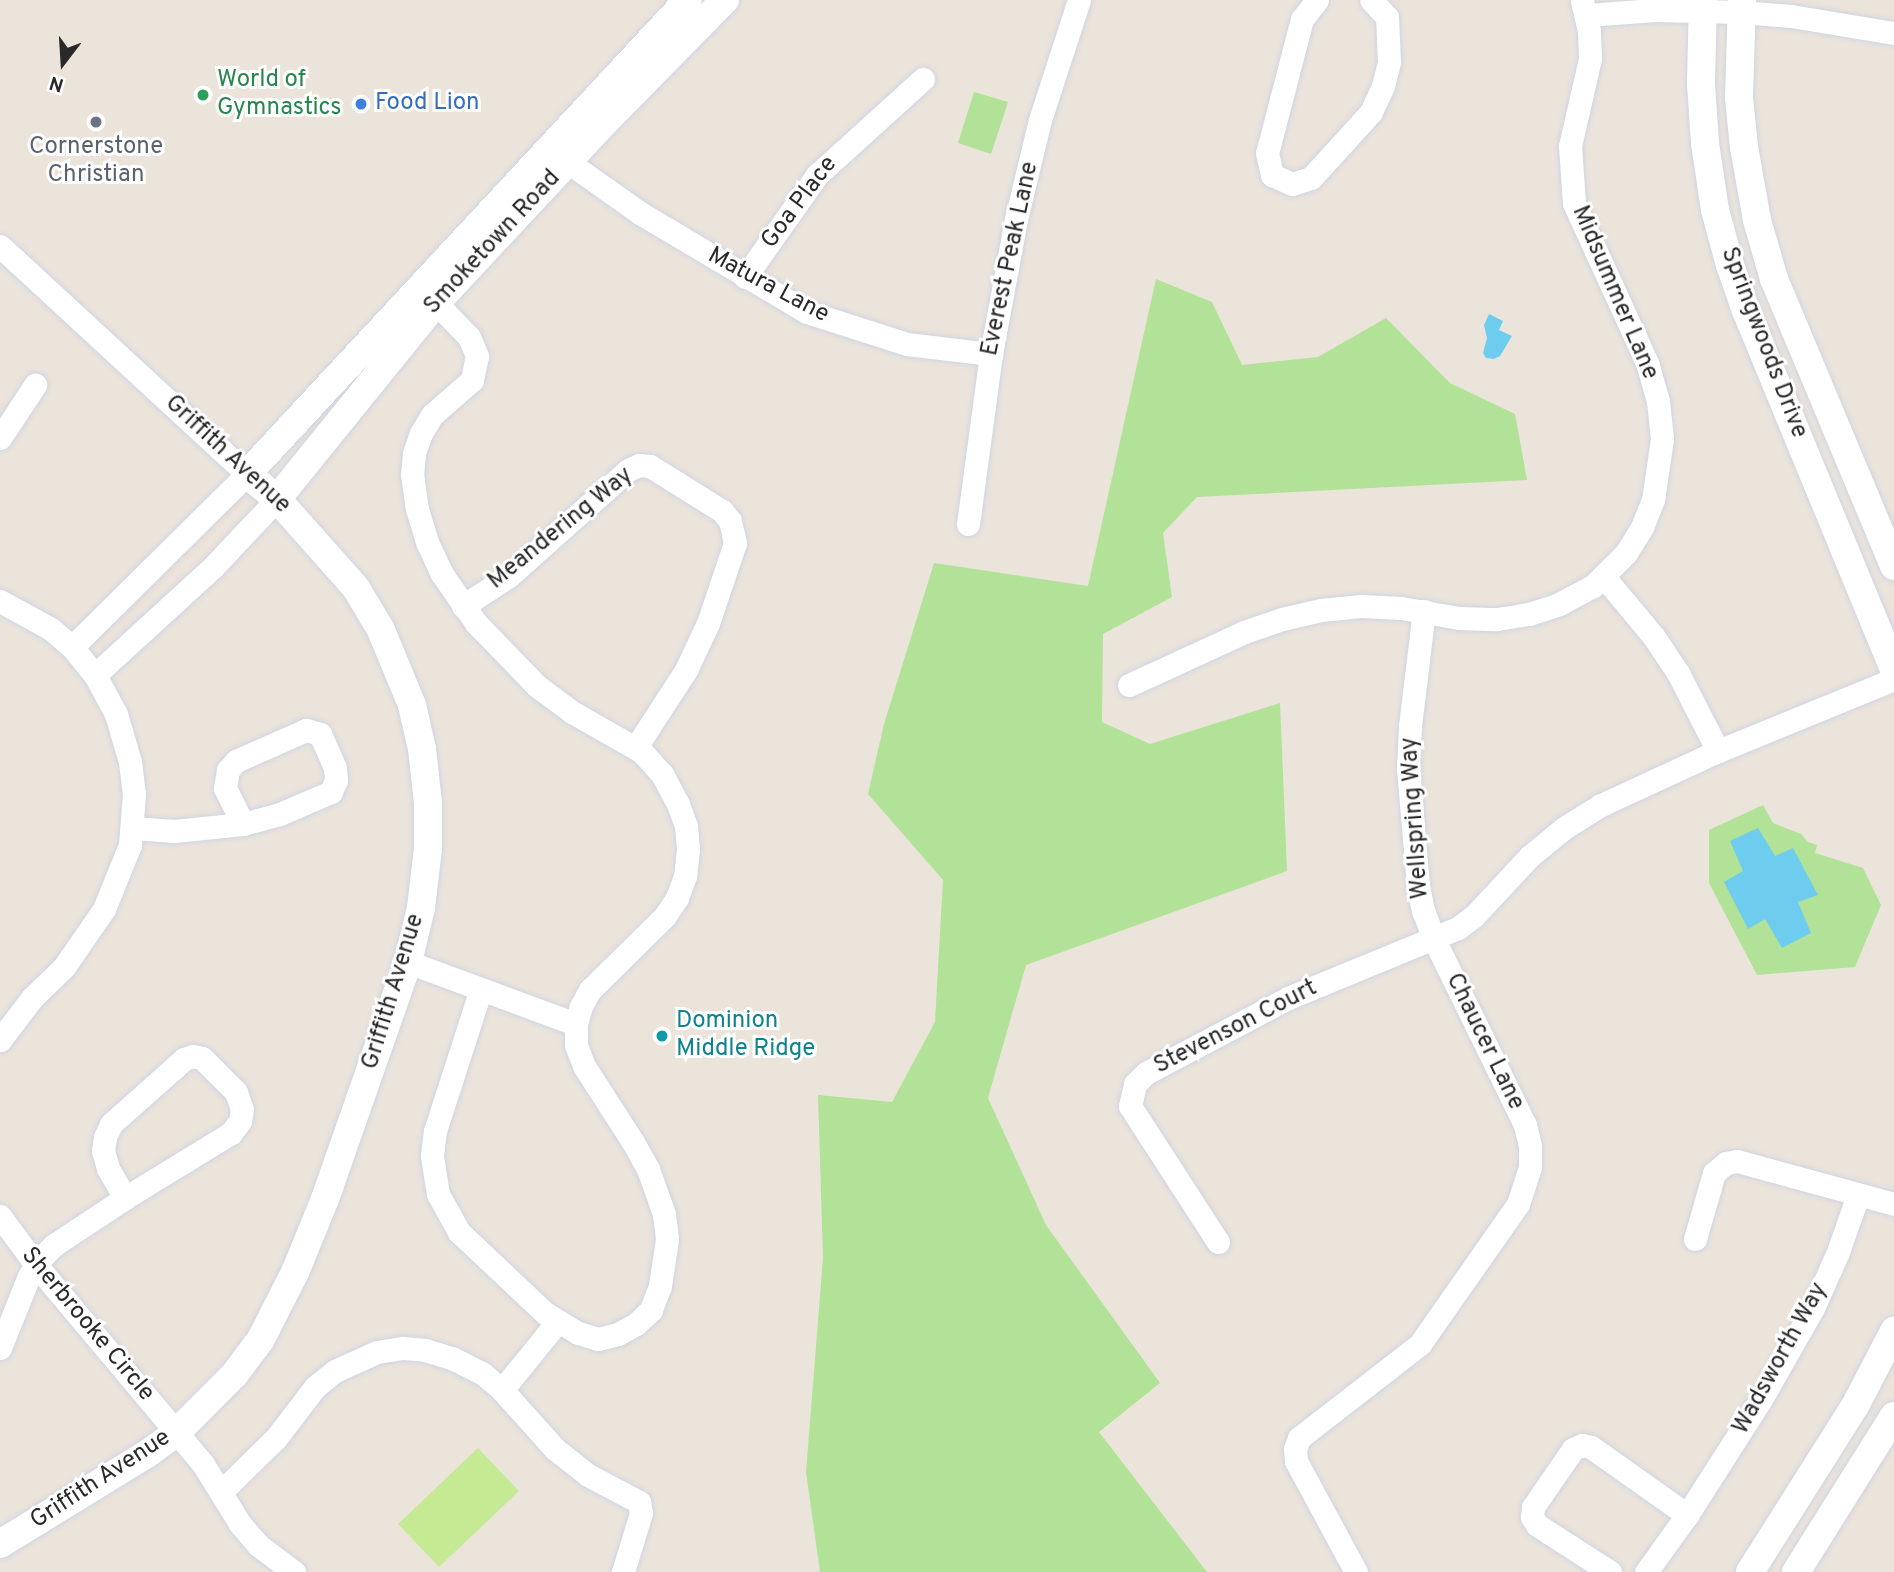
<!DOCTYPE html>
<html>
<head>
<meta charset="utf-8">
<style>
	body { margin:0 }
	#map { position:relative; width:1894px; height:1572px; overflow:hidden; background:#ebe4db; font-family:Overpass,sans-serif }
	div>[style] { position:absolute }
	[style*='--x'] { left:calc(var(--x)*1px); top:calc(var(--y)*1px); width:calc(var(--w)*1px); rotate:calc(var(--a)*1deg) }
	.green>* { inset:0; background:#b1e297 }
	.pitch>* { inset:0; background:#c5ea93 }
	.water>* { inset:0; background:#6eccee }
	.roads { filter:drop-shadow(0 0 2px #d0d4e2) drop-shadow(0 0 2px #d0d4e2) }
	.minor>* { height:23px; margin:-11.5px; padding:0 11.5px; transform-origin:11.5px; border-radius:11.5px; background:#fff }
	.tertiary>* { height:28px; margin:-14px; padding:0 14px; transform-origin:14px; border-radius:14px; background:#fff }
	.dots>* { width:19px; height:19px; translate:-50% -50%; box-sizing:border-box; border:4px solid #fff; border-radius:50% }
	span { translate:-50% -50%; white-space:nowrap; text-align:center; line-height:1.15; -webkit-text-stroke:6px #fff; paint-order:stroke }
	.leisure-label { font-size:24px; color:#27864d }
	.left { translate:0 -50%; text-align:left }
	.shop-label { font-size:24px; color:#366cbe }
	.worship-label { font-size:24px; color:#5b616d }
	.street-label { font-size:24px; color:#292929 }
	.culture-label { font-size:24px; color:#0d838f }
	.north { position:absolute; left:28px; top:28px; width:70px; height:70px; -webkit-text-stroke:5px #fff; paint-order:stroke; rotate:197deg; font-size:19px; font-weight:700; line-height:28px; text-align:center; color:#292929 }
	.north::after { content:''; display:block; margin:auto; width:24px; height:32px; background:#292929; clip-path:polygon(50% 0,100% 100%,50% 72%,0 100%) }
</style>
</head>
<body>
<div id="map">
	<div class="green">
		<i style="clip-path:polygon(974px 92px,1008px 102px,991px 154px,958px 143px)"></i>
		<i style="clip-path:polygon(1156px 279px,1212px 302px,1242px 365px,1318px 357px,1386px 318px,1450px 383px,1515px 414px,1527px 480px,1197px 497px,1163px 533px,1172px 597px,1103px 634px,1102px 722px,1150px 744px,1280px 703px,1287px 871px,1026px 965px,988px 1098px,1046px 1225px,1160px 1383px,1099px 1432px,1207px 1572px,820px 1572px,806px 1472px,823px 1258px,818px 1095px,892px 1102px,935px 1022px,943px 880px,868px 794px,884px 724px,934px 563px,1088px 586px)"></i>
		<i style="clip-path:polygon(1763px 805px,1773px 823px,1801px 834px,1808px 842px,1817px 845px,1815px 853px,1863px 868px,1881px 905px,1855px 967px,1757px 975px,1709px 883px,1709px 830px)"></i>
	</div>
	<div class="pitch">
		<i style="clip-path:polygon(478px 1448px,519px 1491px,439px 1567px,398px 1524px)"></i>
	</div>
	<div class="water">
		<i style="clip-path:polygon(1489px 314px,1503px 321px,1499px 330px,1512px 336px,1500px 356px,1494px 359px,1486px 358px,1483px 353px,1487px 338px,1484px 325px)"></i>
		<i style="clip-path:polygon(1758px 828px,1775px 856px,1793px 848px,1818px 895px,1798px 902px,1811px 933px,1782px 948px,1765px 919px,1748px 929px,1724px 882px,1743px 871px,1730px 841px)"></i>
	</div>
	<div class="roads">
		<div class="minor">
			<i style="--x:1317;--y:0;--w:24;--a:128"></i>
			<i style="--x:1302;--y:19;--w:138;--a:104.6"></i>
			<i style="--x:1267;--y:153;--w:23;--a:77"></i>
			<i style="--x:1272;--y:175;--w:22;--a:24"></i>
			<i style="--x:1292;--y:184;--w:20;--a:-18"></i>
			<i style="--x:1311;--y:178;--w:89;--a:-47.7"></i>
			<i style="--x:1371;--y:112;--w:29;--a:-65"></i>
			<i style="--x:1383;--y:86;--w:25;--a:-76"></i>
			<i style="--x:1389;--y:62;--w:45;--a:-92.5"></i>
			<i style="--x:1387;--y:17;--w:23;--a:-133"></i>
			<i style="--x:1587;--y:15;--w:68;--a:-4.2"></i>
			<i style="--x:1655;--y:10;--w:86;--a:1.3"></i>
			<i style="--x:1741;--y:12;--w:50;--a:4.6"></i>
			<i style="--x:1791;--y:16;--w:104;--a:9.4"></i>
			<i style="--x:568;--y:162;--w:88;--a:35.3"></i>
			<i style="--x:640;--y:213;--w:194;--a:30.7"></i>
			<i style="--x:807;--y:312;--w:105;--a:17.7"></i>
			<i style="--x:907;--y:344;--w:85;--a:6.8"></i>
			<i style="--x:0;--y:246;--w:336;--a:42.7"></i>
			<i style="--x:247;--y:474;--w:246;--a:135.3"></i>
			<i style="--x:745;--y:277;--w:125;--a:-54.8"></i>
			<i style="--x:817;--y:175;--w:143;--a:-42.2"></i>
			<i style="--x:436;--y:303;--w:47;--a:45.9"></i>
			<i style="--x:469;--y:337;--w:21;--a:67"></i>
			<i style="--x:477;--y:356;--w:25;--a:102"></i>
			<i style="--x:472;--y:380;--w:53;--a:138.8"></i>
			<i style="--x:432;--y:415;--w:21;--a:121"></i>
			<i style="--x:421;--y:433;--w:21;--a:109"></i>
			<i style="--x:414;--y:453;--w:21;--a:95"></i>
			<i style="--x:412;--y:474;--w:35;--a:82"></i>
			<i style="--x:417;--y:509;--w:34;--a:73"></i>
			<i style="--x:427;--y:542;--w:35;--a:65"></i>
			<i style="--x:442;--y:574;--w:60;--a:55.2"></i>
			<i style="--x:476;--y:623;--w:88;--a:45.9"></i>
			<i style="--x:537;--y:686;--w:44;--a:36.6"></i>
			<i style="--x:572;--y:712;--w:81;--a:29.7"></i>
			<i style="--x:642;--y:752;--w:30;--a:48"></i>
			<i style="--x:662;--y:774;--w:34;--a:62"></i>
			<i style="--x:678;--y:804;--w:23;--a:70"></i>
			<i style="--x:686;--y:826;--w:23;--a:85"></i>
			<i style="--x:688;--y:849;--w:27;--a:96"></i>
			<i style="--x:685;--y:876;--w:23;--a:110"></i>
			<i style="--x:677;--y:898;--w:23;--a:124"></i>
			<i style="--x:664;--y:917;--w:104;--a:135.4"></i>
			<i style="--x:590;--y:990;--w:18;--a:119"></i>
			<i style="--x:581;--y:1006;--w:19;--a:106"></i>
			<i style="--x:576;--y:1024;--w:21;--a:90"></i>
			<i style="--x:576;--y:1045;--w:22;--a:69"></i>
			<i style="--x:584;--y:1066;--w:90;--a:57.2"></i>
			<i style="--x:633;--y:1142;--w:31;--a:61"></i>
			<i style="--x:648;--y:1169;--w:48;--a:70.4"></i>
			<i style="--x:664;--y:1214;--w:25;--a:83"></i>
			<i style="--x:667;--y:1239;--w:48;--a:98.5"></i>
			<i style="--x:660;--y:1286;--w:26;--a:111"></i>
			<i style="--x:651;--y:1310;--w:21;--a:137"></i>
			<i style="--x:636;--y:1324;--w:21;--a:151"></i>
			<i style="--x:618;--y:1334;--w:21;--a:166"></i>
			<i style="--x:598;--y:1339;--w:21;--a:-163"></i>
			<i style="--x:578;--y:1333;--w:37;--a:-149"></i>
			<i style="--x:546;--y:1314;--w:120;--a:-136.7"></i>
			<i style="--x:459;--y:1232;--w:43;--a:-118.9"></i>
			<i style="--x:438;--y:1194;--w:39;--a:-99"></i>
			<i style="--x:432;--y:1155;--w:24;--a:-83"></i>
			<i style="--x:435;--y:1131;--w:149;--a:-72.1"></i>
			<i style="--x:0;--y:438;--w:64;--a:-56.6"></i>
			<i style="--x:968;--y:524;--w:172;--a:-82.3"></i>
			<i style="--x:991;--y:354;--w:137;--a:-79.5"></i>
			<i style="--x:1016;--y:219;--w:102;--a:-76.4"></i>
			<i style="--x:1040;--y:120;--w:126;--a:-72"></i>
			<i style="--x:1604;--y:577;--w:78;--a:50.2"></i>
			<i style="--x:1654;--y:637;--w:43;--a:56.3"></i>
			<i style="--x:1678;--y:673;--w:88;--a:62.9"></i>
			<i style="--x:0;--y:601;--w:58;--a:28.8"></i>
			<i style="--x:51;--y:629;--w:28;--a:41"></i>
			<i style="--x:72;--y:647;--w:36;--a:51"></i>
			<i style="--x:95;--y:675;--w:44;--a:61.7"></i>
			<i style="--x:116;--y:714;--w:50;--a:73.7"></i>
			<i style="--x:130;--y:762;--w:32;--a:83"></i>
			<i style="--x:134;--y:794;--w:51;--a:94.5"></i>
			<i style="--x:130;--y:845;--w:69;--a:112.1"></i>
			<i style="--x:104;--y:909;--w:70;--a:124.6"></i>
			<i style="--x:64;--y:967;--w:45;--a:135.9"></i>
			<i style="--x:32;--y:998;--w:53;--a:127.3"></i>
			<i style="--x:463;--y:606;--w:55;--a:-33.1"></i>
			<i style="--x:509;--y:576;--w:159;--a:-41.7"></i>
			<i style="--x:628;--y:470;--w:12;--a:-24"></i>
			<i style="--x:639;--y:465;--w:11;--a:5"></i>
			<i style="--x:650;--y:466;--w:85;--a:32"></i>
			<i style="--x:722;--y:511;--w:13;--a:51"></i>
			<i style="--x:730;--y:521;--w:23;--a:77"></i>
			<i style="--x:735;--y:543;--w:84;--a:108.6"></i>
			<i style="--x:708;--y:623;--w:52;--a:115.1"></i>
			<i style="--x:686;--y:670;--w:92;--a:123"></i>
			<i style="--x:95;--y:675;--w:160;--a:-42.5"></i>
			<i style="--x:213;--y:567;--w:93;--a:-46.7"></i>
			<i style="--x:1129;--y:685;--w:127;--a:-24.7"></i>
			<i style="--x:1244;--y:632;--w:40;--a:-18.9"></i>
			<i style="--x:1282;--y:619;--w:40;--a:-13"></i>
			<i style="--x:1321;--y:610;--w:40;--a:-5.7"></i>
			<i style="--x:1361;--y:606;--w:40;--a:2.9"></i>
			<i style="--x:1401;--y:608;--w:59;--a:9.8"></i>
			<i style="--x:1459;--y:618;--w:38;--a:2"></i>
			<i style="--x:1497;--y:619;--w:32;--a:-9"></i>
			<i style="--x:1529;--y:614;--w:32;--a:-18"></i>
			<i style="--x:1559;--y:604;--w:38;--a:-28"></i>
			<i style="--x:1593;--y:586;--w:47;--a:-45"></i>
			<i style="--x:1626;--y:553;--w:31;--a:-58"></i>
			<i style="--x:1642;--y:527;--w:29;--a:-68"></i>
			<i style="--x:1653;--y:500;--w:62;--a:-81.6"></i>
			<i style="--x:1662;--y:439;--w:38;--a:-96"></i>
			<i style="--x:1658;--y:401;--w:37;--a:-106"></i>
			<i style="--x:1648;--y:365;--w:178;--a:-114.6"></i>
			<i style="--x:1574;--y:203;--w:57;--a:-94"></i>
			<i style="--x:1570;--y:146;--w:89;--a:-77.1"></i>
			<i style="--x:1590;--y:59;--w:28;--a:-92"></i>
			<i style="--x:1589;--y:31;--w:32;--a:-103"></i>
			<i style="--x:306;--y:730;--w:15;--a:16"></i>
			<i style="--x:320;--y:734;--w:37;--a:66"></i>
			<i style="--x:335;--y:768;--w:12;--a:85"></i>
			<i style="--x:336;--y:780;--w:13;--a:113"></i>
			<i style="--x:331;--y:792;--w:56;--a:156.7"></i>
			<i style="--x:280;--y:814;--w:38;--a:165"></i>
			<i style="--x:243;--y:824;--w:40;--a:-116.6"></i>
			<i style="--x:225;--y:788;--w:18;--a:-81"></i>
			<i style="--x:228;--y:770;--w:12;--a:-48"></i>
			<i style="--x:236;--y:761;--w:77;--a:-23.9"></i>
			<i style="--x:133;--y:828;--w:41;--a:4.2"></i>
			<i style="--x:174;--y:831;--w:69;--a:-5.8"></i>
			<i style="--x:408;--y:962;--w:179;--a:20.3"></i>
			<i style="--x:193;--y:1056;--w:9;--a:13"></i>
			<i style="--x:202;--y:1058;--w:48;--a:45"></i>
			<i style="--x:236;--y:1092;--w:18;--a:71"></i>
			<i style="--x:242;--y:1109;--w:12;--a:99"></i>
			<i style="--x:240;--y:1121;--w:15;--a:127"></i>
			<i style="--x:231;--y:1133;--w:124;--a:148.5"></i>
			<i style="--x:125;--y:1198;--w:34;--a:-120"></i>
			<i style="--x:108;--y:1168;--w:18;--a:-106"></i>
			<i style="--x:103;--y:1151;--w:14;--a:-82"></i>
			<i style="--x:105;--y:1137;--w:14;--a:-65"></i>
			<i style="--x:111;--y:1124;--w:98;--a:-41.7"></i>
			<i style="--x:184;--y:1059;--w:9;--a:-18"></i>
			<i style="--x:0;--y:1216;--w:61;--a:53.7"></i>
			<i style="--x:36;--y:1265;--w:260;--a:50"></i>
			<i style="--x:203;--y:1464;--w:70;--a:58.3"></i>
			<i style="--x:240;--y:1524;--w:28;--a:49"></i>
			<i style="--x:258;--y:1545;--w:45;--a:36.9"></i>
			<i style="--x:1695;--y:1239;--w:69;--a:-73.9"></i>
			<i style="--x:1714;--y:1173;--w:16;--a:-40"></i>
			<i style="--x:1726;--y:1163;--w:11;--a:-10"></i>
			<i style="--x:1737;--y:1161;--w:163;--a:15.3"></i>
			<i style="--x:1218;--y:1242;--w:162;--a:-122.9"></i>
			<i style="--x:1130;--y:1106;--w:23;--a:-77"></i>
			<i style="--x:1135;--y:1084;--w:16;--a:-45"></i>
			<i style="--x:1146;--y:1073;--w:161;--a:-27.8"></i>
			<i style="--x:1288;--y:998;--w:184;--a:-22.4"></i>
			<i style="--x:1458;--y:928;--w:20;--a:-37"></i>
			<i style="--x:1474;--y:916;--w:82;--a:-47"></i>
			<i style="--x:1530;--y:856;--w:44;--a:-39.5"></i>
			<i style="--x:1564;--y:828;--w:44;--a:-31.9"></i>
			<i style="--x:1601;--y:805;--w:129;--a:-24.8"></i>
			<i style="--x:1718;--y:751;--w:190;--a:-22.2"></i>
			<i style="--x:0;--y:1348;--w:78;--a:-68.1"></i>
			<i style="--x:29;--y:1276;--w:23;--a:-56"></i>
			<i style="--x:42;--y:1257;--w:17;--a:-45"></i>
			<i style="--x:54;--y:1245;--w:85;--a:-33.5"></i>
			<i style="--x:502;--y:1390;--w:87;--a:-51"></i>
			<i style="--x:221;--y:1492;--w:77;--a:-44.5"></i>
			<i style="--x:276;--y:1438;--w:64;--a:-52.6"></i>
			<i style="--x:315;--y:1387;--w:26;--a:-39"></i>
			<i style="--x:335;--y:1371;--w:46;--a:-24.3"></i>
			<i style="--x:377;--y:1352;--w:26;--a:-9"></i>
			<i style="--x:403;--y:1348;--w:22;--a:5"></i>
			<i style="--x:425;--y:1350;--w:28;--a:17"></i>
			<i style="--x:452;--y:1358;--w:34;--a:27"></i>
			<i style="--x:482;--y:1373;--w:26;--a:40"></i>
			<i style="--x:502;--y:1390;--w:79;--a:48.1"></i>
			<i style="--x:555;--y:1449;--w:42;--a:38.2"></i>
			<i style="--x:588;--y:1475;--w:58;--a:27.9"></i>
			<i style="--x:639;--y:1502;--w:11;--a:80"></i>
			<i style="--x:641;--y:1513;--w:62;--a:107"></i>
			<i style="--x:1687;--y:1515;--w:135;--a:-57.4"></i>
			<i style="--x:1760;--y:1401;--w:107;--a:-60.3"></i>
			<i style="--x:1813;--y:1308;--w:61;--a:-65.9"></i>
			<i style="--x:1838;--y:1252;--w:60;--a:-70.7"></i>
			<i style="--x:1356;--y:1572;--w:126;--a:-118.4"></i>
			<i style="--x:1296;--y:1461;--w:12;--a:-95"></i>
			<i style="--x:1295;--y:1449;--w:12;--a:-70"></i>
			<i style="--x:1299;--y:1438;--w:153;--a:-37.8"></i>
			<i style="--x:1420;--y:1344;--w:171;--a:-55"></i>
			<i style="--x:1518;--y:1204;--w:39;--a:-72"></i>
			<i style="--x:1530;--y:1167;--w:21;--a:-90"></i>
			<i style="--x:1530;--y:1146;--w:22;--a:-103"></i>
			<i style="--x:1525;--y:1125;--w:207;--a:-116.1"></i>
			<i style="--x:1434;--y:939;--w:30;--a:-111"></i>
			<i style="--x:1423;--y:911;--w:26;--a:-101"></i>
			<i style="--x:1418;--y:885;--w:116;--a:-94.9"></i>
			<i style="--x:1408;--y:769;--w:43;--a:-87.3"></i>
			<i style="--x:1410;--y:726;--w:116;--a:-83.1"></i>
			<i style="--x:1610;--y:1572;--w:87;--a:-147.2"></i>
			<i style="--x:1537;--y:1525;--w:9;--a:-122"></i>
			<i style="--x:1532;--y:1517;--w:10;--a:-84"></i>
			<i style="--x:1533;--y:1507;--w:70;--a:-55.4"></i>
			<i style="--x:1573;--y:1449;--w:10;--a:-24"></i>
			<i style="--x:1582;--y:1445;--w:9;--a:13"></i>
			<i style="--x:1591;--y:1447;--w:118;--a:35.3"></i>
			<i style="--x:1687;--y:1515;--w:70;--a:125.7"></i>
		</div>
		<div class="tertiary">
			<i style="--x:1703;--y:0;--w:84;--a:91.4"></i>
			<i style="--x:1701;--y:84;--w:59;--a:86.1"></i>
			<i style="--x:1705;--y:143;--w:68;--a:81.5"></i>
			<i style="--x:1715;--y:210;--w:57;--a:74.7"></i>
			<i style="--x:1730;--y:265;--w:46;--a:70.8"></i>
			<i style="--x:1745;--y:308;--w:391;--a:67.6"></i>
			<i style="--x:1742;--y:0;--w:98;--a:91.8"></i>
			<i style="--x:1739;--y:98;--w:49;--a:84.2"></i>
			<i style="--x:1744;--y:147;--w:74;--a:79.9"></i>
			<i style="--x:1757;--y:220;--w:61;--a:73.9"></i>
			<i style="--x:1774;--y:279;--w:311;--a:67.3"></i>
			<i style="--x:277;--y:499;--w:252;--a:-51"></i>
			<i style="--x:436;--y:303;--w:242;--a:-47"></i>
			<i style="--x:601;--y:126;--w:177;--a:-45.5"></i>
			<i style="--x:0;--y:1544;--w:172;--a:-31.5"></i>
			<i style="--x:147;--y:1454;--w:37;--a:-36"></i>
			<i style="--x:177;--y:1432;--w:81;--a:-45"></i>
			<i style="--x:234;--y:1375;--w:45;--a:-53.1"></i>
			<i style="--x:261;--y:1339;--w:77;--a:-63.1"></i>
			<i style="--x:296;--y:1270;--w:77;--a:-67.8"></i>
			<i style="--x:325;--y:1199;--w:251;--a:-70.7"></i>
			<i style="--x:408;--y:962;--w:56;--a:-76.5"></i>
			<i style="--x:421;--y:908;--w:60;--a:-83.3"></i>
			<i style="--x:428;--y:848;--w:45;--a:-90"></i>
			<i style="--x:428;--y:803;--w:54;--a:-96.3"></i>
			<i style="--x:422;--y:749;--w:45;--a:-102.8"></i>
			<i style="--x:412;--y:705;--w:81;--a:-112.5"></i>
			<i style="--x:381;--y:630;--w:49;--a:-120.8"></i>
			<i style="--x:356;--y:588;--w:119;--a:-131.6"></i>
			<i style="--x:277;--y:499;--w:39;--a:-140"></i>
			<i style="--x:247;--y:474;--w:647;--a:-47.07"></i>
			<i style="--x:1750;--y:1572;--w:196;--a:-57.7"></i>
			<i style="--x:1855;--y:1406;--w:85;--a:-62.5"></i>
			<i style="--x:1796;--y:1572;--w:184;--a:-57.9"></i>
		</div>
	</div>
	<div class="dots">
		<i style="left:203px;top:95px;background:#2e9e5b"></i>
		<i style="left:361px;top:104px;background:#3f7fe0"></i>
		<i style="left:96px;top:122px;background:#6b7280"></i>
		<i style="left:662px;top:1036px;background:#0f9aa8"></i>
	</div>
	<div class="leisure-label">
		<span class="left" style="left:217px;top:95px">World of<br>Gymnastics</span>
	</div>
	<div class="shop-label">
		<span class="left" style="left:375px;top:104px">Food Lion</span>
	</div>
	<div class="worship-label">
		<span style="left:96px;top:162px">Cornerstone<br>Christian</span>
	</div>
	<div class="street-label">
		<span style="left:800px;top:203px;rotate:-53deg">Goa Place</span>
		<span style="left:493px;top:243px;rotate:-47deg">Smoketown Road</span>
		<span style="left:1011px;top:259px;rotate:-78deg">Everest Peak Lane</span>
		<span style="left:768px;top:286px;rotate:28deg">Matura Lane</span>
		<span style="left:1614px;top:293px;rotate:67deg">Midsummer Lane</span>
		<span style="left:1763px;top:343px;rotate:69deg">Springwoods Drive</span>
		<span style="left:227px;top:455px;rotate:43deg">Griffith Avenue</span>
		<span style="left:561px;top:529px;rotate:-39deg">Meandering Way</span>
		<span style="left:1416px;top:818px;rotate:-94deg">Wellspring Way</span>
		<span style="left:394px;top:992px;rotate:-73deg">Griffith Avenue</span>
		<span style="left:1236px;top:1028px;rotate:-27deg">Stevenson Court</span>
		<span style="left:1484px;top:1042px;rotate:64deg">Chaucer Lane</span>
		<span style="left:87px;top:1325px;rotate:50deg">Sherbrooke Circle</span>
		<span style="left:1781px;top:1359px;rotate:-61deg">Wadsworth Way</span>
		<span style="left:101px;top:1480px;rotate:-33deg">Griffith Avenue</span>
	</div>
	<div class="culture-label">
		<span class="left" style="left:676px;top:1036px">Dominion<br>Middle Ridge</span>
	</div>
	<div class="north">N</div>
</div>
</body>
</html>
